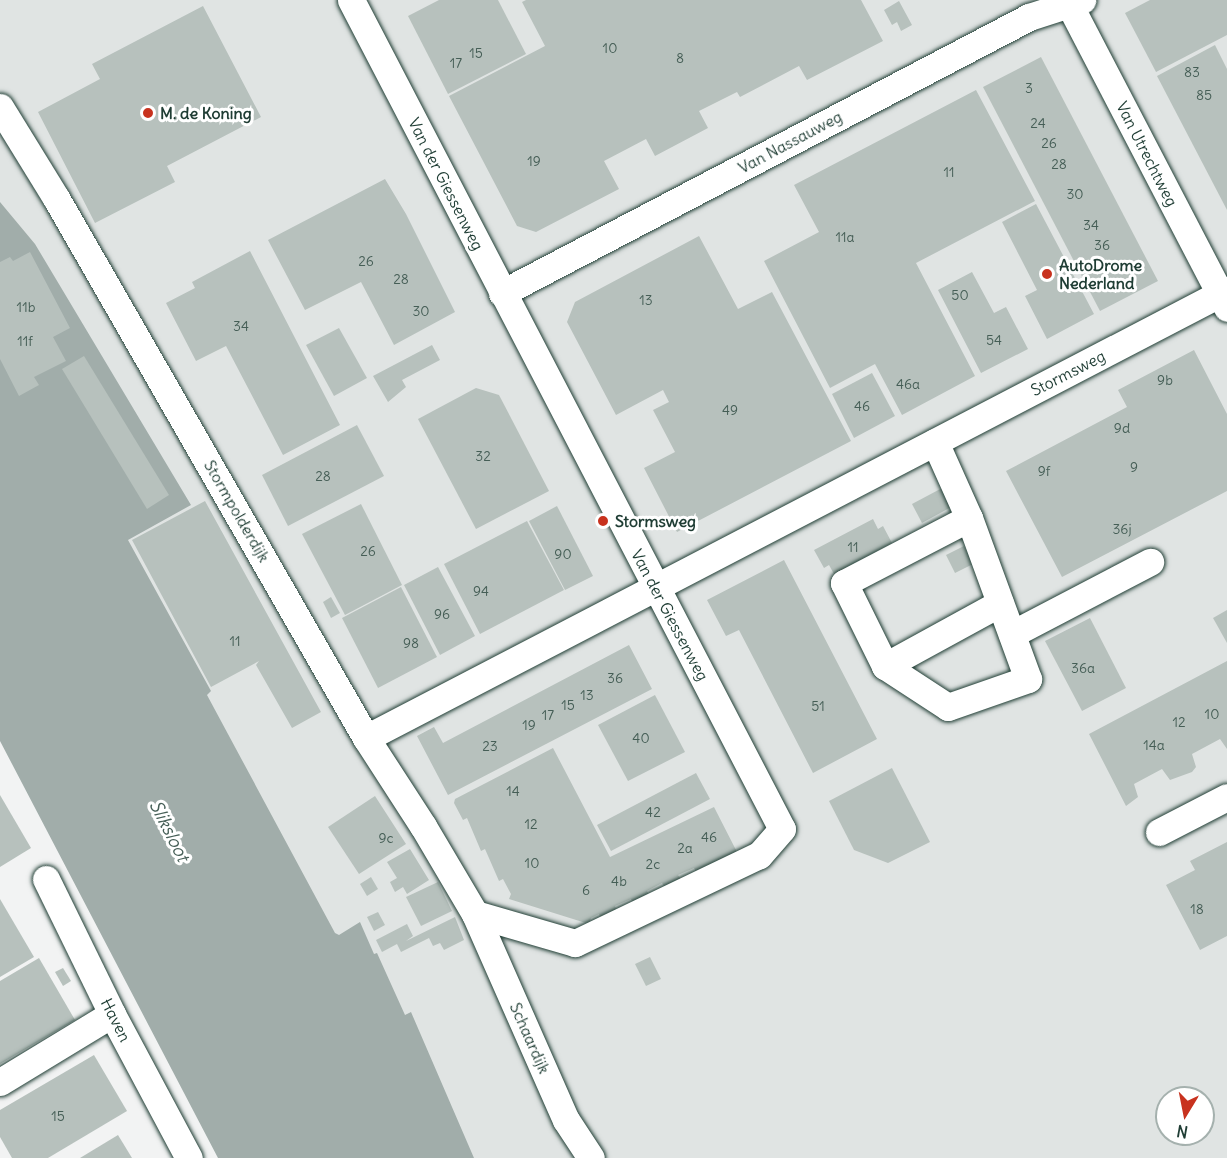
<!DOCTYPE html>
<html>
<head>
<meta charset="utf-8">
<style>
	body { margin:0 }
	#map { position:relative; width:1227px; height:1158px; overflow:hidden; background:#f2f3f3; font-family:Delius,sans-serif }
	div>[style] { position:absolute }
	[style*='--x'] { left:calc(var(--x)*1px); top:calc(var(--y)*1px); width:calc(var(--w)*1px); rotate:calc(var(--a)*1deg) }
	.built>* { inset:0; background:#e0e4e3 }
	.water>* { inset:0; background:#a1adaa }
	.building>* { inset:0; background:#b7c1bd }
	.roads { filter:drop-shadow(0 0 2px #1f3d34) drop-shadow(0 0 2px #1f3d34) }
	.minor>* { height:27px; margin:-13.5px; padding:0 13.5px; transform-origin:13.5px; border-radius:13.5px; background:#fff }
	.dots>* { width:16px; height:16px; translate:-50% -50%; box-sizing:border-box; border:3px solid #fff; border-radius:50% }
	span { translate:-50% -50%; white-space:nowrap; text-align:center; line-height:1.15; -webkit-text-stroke:6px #fff; paint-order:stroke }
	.number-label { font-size:14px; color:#455e56 }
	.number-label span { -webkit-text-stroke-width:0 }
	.poi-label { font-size:16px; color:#1f3d34; font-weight:700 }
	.left { translate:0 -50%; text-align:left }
	.street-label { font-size:16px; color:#1f3d34 }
	.water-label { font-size:18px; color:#465f57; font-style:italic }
	.north { position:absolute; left:1155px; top:1086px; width:60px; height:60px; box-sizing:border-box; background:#fff; border:2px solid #a5b1ae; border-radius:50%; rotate:190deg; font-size:16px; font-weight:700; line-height:24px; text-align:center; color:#1f3d34 }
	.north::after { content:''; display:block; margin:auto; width:21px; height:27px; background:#c8321e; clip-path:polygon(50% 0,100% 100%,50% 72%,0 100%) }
</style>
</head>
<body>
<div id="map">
	<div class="built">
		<i style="clip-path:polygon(evenodd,0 0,1227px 0,1227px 1158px,449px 1158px,0 324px,0 0,1167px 1098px,1203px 1098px,1203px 1134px,1167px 1134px,1167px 1098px)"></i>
	</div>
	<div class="water">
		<i style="clip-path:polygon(0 202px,35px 244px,191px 505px,128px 540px,211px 691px,207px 695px,335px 933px,339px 935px,360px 922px,374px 954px,377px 953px,405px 1015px,411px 1012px,474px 1158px,218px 1158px,0 741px)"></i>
	</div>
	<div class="building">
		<i style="clip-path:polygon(439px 0,498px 0,526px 54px,448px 94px,408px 16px)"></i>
		<i style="clip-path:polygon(526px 0,861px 0,883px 41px,807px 80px,799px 66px,740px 97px,737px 92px,699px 111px,708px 128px,655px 156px,646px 139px,604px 161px,619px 189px,536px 232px,517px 226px,449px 96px,545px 46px,522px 2px)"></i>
		<i style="clip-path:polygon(1150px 0,1227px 0,1227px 35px,1156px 72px,1125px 13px)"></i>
		<i style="clip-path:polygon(899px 1px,912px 25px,901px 31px,897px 22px,892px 25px,884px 10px)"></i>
		<i style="clip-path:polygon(203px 6px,261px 117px,167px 166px,175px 182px,95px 223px,38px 112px,100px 79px,92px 64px)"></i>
		<i style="clip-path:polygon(1215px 45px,1227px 69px,1227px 210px,1157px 76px)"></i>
		<i style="clip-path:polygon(1041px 57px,1158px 281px,1100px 311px,983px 87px)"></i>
		<i style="clip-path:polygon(976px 90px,1035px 201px,916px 263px,975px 376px,902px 415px,875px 364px,830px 388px,764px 261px,819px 232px,794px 185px)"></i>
		<i style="clip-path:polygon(385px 179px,406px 214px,455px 312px,394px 345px,361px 282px,305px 310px,268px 240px)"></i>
		<i style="clip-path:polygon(1036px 204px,1094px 314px,1047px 339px,1025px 296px,1037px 290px,1002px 222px)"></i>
		<i style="clip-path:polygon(699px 236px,738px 309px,772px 292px,851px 441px,677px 532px,644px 468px,675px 452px,653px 410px,669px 402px,663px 390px,616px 415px,567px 322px,575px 302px)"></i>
		<i style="clip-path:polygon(250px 251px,340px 425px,283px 455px,226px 346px,196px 361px,166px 303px,195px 288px,192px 282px)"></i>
		<i style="clip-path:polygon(30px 252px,70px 328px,53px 337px,66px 361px,34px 377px,39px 385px,19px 396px,0 359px,0 262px,10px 257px,13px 261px)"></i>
		<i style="clip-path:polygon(972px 272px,994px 313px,1006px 307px,1028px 349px,981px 373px,938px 290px)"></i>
		<i style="clip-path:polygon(339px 328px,367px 378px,334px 396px,306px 345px)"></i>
		<i style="clip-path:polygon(432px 345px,440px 360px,402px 380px,406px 387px,388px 402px,373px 376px)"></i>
		<i style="clip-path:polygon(1194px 350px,1227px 414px,1227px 491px,1062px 577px,1006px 471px,1127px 407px,1118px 390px)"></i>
		<i style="clip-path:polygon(84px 356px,169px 495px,147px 509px,62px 369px)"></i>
		<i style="clip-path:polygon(872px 373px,895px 416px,854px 438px,832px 394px)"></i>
		<i style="clip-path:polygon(476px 388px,499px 395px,549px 491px,476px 529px,418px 419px)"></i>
		<i style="clip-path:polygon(357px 425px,384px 476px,288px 526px,262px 475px)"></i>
		<i style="clip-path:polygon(944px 487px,953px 506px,922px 523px,912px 504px)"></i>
		<i style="clip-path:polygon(205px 501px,321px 712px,292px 728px,256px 665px,259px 661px,211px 687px,132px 540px)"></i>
		<i style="clip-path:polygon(361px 504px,402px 585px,345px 615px,302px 534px)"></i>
		<i style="clip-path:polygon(557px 506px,593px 576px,565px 590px,529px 521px)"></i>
		<i style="clip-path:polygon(873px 519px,878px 529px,883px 526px,892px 543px,834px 574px,829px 565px,824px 568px,814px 550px)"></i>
		<i style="clip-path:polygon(527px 521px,564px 590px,480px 634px,444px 564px)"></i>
		<i style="clip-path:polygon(964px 546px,973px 564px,955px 573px,946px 555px)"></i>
		<i style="clip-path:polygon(784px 560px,877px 739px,813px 773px,740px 632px,739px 630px,726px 636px,707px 600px)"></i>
		<i style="clip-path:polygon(438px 567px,475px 636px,440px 655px,404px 585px)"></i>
		<i style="clip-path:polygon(401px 587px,437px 657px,378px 688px,342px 618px)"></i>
		<i style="clip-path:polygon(331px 597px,340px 613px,331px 618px,323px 602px)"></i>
		<i style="clip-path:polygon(1227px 610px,1227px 643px,1213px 618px)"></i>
		<i style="clip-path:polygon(1090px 618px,1126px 688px,1082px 711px,1045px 641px)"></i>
		<i style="clip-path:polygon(629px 645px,652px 689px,448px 795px,417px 736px,434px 727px,443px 743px)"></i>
		<i style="clip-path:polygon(1227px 661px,1227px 749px,1220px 739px,1192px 754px,1196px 767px,1192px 772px,1170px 780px,1162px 769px,1134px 784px,1138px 797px,1126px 806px,1089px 734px)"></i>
		<i style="clip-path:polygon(655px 695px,685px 752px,628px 781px,598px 725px)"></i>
		<i style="clip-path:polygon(553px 748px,610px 857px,714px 807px,737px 852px,696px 872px,694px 868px,678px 875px,681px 879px,665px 888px,662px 883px,647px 891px,649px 895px,633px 903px,631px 899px,615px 906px,617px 911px,601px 919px,599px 914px,591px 918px,589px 924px,509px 899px,511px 894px,503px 879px,499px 881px,485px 849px,481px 851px,467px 818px,463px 820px,454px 803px,455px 799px)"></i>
		<i style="clip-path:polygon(892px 768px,930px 842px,888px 863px,854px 850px,829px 801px)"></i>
		<i style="clip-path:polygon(696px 773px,710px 799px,611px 851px,597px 825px)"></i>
		<i style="clip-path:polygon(0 795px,31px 848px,0 867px)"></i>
		<i style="clip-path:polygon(375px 796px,406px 844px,359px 874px,328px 827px)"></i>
		<i style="clip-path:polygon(1227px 842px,1227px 936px,1200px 950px,1166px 885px,1195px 870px,1190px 861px)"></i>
		<i style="clip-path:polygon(410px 849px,429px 880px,407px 894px,403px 887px,395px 892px,390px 882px,397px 878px,387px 862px)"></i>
		<i style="clip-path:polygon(371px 877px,378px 889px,367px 896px,360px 884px)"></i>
		<i style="clip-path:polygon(438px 882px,452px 911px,421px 926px,406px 897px)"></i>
		<i style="clip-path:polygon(0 899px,34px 957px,0 977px)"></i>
		<i style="clip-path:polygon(378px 912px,385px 925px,374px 931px,367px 917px)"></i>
		<i style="clip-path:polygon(455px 917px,464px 940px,444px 950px,440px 943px,433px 946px,429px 938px,401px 952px,397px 944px,382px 952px,376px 940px,407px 924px,413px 936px,406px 941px)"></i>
		<i style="clip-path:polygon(650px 957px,661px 979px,646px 986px,635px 964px)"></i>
		<i style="clip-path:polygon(39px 958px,75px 1020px,0 1064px,0 981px)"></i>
		<i style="clip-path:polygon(63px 968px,71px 981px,63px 986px,55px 972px)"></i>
		<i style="clip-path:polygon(94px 1055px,127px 1111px,48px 1158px,12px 1158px,0 1137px,0 1110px)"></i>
		<i style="clip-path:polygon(118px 1135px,132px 1158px,80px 1158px)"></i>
	</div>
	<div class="roads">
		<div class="minor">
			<i style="--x:351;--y:0;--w:934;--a:62.53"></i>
			<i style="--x:782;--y:829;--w:35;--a:131"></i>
			<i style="--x:759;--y:855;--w:204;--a:154.4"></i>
			<i style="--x:575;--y:943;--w:104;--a:-163.8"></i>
			<i style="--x:1067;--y:0;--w:347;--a:62.5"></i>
			<i style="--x:0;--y:107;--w:107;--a:58.4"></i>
			<i style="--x:56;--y:198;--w:623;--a:60.14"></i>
			<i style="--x:366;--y:738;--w:105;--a:57.1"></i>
			<i style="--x:423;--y:826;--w:102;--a:59.4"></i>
			<i style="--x:475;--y:914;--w:225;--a:66.2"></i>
			<i style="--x:566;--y:1120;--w:45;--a:56.7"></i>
			<i style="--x:502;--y:293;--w:595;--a:-27.64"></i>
			<i style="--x:1029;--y:17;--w:56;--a:-17.8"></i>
			<i style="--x:935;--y:442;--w:83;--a:65.9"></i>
			<i style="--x:969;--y:518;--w:141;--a:152.5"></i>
			<i style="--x:844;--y:583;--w:93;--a:63.7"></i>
			<i style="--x:885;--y:666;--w:75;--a:33.1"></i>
			<i style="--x:948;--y:707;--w:85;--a:-19.3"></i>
			<i style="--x:1028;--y:679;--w:171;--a:-110.1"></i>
			<i style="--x:1012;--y:634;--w:156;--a:-27.6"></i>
			<i style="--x:885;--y:666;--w:131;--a:-28.7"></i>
			<i style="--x:366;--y:738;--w:971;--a:-27.49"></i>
			<i style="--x:1159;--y:832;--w:76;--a:-27.2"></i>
			<i style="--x:46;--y:879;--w:150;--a:63.9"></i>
			<i style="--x:112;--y:1014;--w:163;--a:61.9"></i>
			<i style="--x:0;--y:1082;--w:131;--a:-31.3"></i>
		</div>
	</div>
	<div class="dots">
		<i style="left:148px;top:113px;background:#c8321e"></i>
		<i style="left:1047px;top:274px;background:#c8321e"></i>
		<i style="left:603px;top:521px;background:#c8321e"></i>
	</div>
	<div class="number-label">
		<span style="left:610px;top:48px">10</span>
		<span style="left:476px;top:53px">15</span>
		<span style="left:680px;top:58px">8</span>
		<span style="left:456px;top:63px">17</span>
		<span style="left:1192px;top:72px">83</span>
		<span style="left:1029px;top:88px">3</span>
		<span style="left:1204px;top:95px">85</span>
		<span style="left:1038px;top:123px">24</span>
		<span style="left:1049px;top:143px">26</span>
		<span style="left:534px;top:161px">19</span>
		<span style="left:1059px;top:164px">28</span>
		<span style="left:949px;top:172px">11</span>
		<span style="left:1075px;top:194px">30</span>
		<span style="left:1091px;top:225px">34</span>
		<span style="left:845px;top:237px">11a</span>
		<span style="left:1102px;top:245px">36</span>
		<span style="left:366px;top:261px">26</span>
		<span style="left:401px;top:279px">28</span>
		<span style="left:960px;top:295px">50</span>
		<span style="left:646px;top:300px">13</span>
		<span style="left:26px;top:307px">11b</span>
		<span style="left:421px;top:311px">30</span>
		<span style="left:241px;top:326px">34</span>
		<span style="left:994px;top:340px">54</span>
		<span style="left:25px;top:341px">11f</span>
		<span style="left:1165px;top:380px">9b</span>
		<span style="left:908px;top:384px">46a</span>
		<span style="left:862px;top:406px">46</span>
		<span style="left:730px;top:410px">49</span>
		<span style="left:1122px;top:428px">9d</span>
		<span style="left:483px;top:456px">32</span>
		<span style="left:1134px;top:467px">9</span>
		<span style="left:1044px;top:471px">9f</span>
		<span style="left:323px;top:476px">28</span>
		<span style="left:1122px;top:529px">36j</span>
		<span style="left:853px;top:547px">11</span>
		<span style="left:368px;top:551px">26</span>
		<span style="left:563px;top:554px">90</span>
		<span style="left:481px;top:591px">94</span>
		<span style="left:442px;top:614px">96</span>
		<span style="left:235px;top:641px">11</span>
		<span style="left:411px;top:643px">98</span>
		<span style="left:1083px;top:668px">36a</span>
		<span style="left:615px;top:678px">36</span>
		<span style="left:587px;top:695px">13</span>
		<span style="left:568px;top:705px">15</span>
		<span style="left:818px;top:706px">51</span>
		<span style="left:1212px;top:714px">10</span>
		<span style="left:548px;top:715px">17</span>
		<span style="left:1179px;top:722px">12</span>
		<span style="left:529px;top:725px">19</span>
		<span style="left:641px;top:738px">40</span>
		<span style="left:1154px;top:745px">14a</span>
		<span style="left:490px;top:746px">23</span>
		<span style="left:513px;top:791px">14</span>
		<span style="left:653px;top:812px">42</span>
		<span style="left:531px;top:824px">12</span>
		<span style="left:709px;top:837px">46</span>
		<span style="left:386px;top:838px">9c</span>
		<span style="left:685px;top:848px">2a</span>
		<span style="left:532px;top:863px">10</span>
		<span style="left:653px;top:864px">2c</span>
		<span style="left:619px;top:881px">4b</span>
		<span style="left:586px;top:890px">6</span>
		<span style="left:1197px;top:909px">18</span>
		<span style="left:58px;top:1116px">15</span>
	</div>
	<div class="poi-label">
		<span class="left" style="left:160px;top:113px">M. de Koning</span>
		<span class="left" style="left:1059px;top:274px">AutoDrome<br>Nederland</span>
		<span class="left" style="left:615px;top:521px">Stormsweg</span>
	</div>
	<div class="street-label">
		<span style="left:790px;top:142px;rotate:-28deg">Van Nassauweg</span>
		<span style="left:1147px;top:154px;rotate:63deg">Van Utrechtweg</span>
		<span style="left:446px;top:184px;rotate:63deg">Van der Giessenweg</span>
		<span style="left:1068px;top:373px;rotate:-27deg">Stormsweg</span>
		<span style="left:237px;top:511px;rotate:60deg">Stormpolderdijk</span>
		<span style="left:670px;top:615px;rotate:62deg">Van der Giessenweg</span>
		<span style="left:116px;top:1020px;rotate:63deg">Haven</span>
		<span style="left:530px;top:1038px;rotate:66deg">Schaardijk</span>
	</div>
	<div class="water-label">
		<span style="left:169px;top:831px;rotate:63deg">Sliksloot</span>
	</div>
	<div class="north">N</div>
</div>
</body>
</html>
